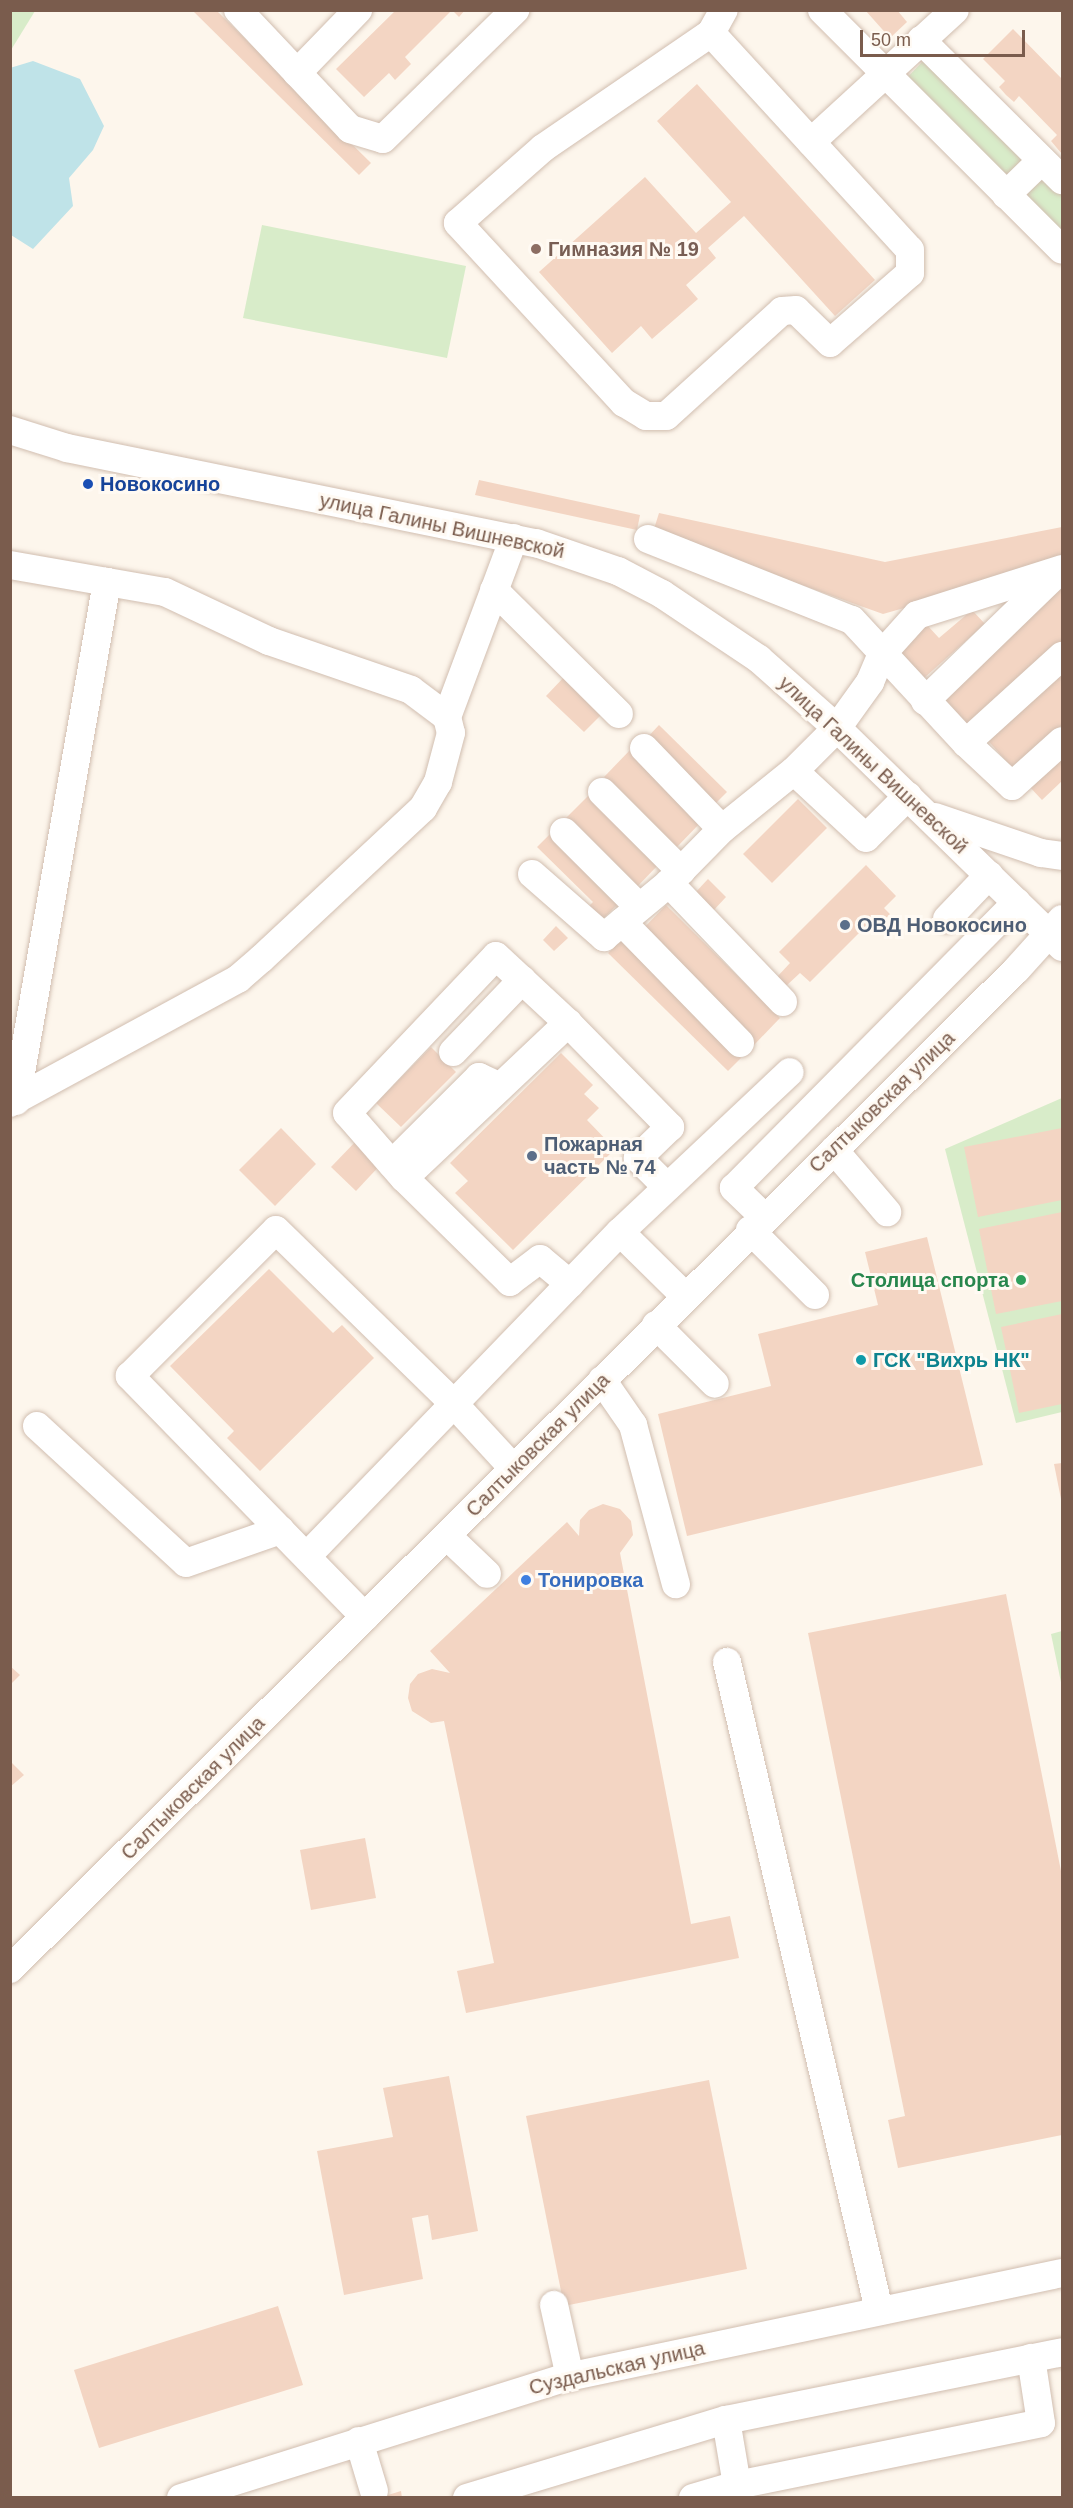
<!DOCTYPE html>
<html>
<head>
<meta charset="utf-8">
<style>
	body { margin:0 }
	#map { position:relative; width:1073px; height:2508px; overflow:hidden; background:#fdf6ec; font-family:Helvetica,sans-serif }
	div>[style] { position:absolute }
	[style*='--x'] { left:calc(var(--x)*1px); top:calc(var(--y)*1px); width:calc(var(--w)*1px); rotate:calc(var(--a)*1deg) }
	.green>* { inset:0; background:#d8ecc9 }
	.water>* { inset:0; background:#bfe3e8 }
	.building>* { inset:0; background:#f3d5c3 }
	.roads { filter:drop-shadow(0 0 2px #d1beb0) drop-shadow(0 0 2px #d1beb0) }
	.minor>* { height:28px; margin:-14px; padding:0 14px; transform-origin:14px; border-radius:14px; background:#fff }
	.dots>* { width:16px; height:16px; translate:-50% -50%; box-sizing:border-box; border:3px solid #fffaf3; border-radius:50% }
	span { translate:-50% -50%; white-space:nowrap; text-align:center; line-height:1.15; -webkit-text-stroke:6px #fffaf3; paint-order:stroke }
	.education-label { font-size:20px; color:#785e54; font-weight:700 }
	.left { translate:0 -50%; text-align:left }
	.transit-label { font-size:20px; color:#164399; font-weight:700 }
	.street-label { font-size:20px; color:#7a5c4d }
	.service-label { font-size:20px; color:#4e5e75; font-weight:700 }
	.leisure-label { font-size:20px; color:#27864d; font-weight:700 }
	.right { translate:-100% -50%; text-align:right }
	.culture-label { font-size:20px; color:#0d838f; font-weight:700 }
	.shop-label { font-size:20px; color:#366cbe; font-weight:700 }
	.frame { position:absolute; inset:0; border:12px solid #7a5c4d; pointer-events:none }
	.scale { position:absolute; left:860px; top:30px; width:165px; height:27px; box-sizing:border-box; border:3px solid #7a5c4d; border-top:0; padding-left:8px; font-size:18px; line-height:21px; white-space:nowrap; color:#7a5c4d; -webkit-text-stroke:4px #fffaf3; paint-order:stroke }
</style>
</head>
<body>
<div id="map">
	<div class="green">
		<i style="clip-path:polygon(11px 10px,35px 11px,11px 50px,10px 11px)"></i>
		<i style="clip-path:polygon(926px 58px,1031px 159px,1005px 186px,900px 85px)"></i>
		<i style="clip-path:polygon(1043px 173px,1062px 191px,1062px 239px,1019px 197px)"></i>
		<i style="clip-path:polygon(262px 225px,466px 266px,447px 358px,243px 318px)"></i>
		<i style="clip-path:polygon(1062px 1098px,1062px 1412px,1016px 1423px,945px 1149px)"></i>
		<i style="clip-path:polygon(1062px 1631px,1062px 1687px,1051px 1634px)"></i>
	</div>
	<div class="water">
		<i style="clip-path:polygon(33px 61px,80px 79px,104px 126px,93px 150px,69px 178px,73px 206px,33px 249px,11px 235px,10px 68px)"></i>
	</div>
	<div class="building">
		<i style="clip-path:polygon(192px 10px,216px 10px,371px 163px,359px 175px)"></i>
		<i style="clip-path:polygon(396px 10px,452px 10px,405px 57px,411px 64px,395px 80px,389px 73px,364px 97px,336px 69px)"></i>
		<i style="clip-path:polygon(452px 10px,465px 10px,459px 17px)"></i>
		<i style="clip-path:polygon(865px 10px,897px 10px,907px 22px,890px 38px)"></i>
		<i style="clip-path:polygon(1013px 29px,1062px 79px,1062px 154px,1051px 141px,1057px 135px,1019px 96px,1014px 102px,1006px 95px,999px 87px,1005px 81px,983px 59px)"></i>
		<i style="clip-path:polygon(697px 84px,875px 280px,835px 316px,744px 216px,708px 248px,716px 258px,686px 285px,698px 299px,652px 339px,641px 326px,612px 353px,539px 272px,645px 177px,696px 233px,731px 202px,657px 121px)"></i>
		<i style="clip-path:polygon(479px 480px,640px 515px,637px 530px,475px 495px)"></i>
		<i style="clip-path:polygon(659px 513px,885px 562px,1062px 527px,1062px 563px,883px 614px,653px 532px)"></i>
		<i style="clip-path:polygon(1062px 588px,1062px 643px,969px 726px,941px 695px)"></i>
		<i style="clip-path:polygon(972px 610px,985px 624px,924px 678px,899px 650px,927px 625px,939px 638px)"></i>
		<i style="clip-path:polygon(1062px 667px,1062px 725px,1013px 769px,984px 736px)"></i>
		<i style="clip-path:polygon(565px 676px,603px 713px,584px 732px,546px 696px)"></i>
		<i style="clip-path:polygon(659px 725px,727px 792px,712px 807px,645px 740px)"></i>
		<i style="clip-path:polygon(632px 748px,704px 819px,676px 848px,604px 777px)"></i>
		<i style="clip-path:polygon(1062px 753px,1062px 781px,1042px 800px,1027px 784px)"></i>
		<i style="clip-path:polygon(591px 793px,661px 862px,632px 892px,562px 822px)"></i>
		<i style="clip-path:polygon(798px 799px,827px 828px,772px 883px,743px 854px)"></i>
		<i style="clip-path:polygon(551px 833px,620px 902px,602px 920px,588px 907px,593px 902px,537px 847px)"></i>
		<i style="clip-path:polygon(866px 865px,896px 896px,884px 908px,890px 914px,878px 926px,872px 920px,810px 982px,800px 973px,786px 986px,777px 977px,790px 963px,779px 952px)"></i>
		<i style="clip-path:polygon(708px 879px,726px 897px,713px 911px,694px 894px)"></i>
		<i style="clip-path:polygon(666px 905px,780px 1018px,754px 1045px,640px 932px)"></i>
		<i style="clip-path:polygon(556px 926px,568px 938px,554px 951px,543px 940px)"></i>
		<i style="clip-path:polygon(622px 940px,741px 1058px,728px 1071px,608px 953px)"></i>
		<i style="clip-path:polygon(431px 1047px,456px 1072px,401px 1127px,376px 1103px)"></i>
		<i style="clip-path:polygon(561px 1053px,593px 1085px,584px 1094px,599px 1108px,587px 1120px,615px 1149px,513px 1250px,455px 1193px,468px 1181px,450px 1163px)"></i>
		<i style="clip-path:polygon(281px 1128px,316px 1164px,275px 1206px,239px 1170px)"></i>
		<i style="clip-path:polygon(1062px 1128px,1062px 1200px,978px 1217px,964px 1147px)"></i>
		<i style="clip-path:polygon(359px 1138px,384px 1161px,356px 1191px,331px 1167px)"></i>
		<i style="clip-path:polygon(1062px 1212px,1062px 1301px,996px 1314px,979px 1229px)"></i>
		<i style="clip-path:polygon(927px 1237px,983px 1465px,687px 1536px,658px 1414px,771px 1386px,758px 1334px,878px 1305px,865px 1252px)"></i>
		<i style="clip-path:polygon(269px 1269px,333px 1333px,342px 1325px,374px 1358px,260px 1471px,227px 1438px,234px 1431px,170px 1366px)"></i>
		<i style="clip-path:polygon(1062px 1314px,1062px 1404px,1019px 1413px,1001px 1327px)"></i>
		<i style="clip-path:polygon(1062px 1463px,1062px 1498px,1061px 1499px,1054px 1464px)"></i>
		<i style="clip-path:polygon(603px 1504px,620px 1509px,631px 1521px,633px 1535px,620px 1553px,691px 1924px,730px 1916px,739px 1958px,466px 2013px,457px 1971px,494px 1963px,444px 1721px,431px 1723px,412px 1711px,408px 1698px,410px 1684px,418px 1674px,432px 1669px,450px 1673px,430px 1651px,567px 1522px,579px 1536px,580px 1520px,589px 1510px)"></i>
		<i style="clip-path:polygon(1006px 1594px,1062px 1876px,1062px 2135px,898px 2168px,888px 2120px,905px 2116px,808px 1633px)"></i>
		<i style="clip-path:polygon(10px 1666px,20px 1675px,10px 1685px)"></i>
		<i style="clip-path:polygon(10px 1761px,24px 1775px,10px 1787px)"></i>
		<i style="clip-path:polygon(365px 1838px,376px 1898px,311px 1910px,300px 1850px)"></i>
		<i style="clip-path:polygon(449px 2076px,478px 2231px,432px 2240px,428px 2215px,412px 2218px,423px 2279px,344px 2295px,317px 2151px,393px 2137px,383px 2088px)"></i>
		<i style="clip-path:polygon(709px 2080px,747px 2269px,564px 2306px,526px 2116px)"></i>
		<i style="clip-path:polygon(278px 2306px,303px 2385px,99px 2448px,74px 2370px)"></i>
		<i style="clip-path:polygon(401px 2491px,402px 2498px,388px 2498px,388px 2495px)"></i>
	</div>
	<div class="roads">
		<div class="minor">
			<i style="--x:238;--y:10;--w:163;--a:46.7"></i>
			<i style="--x:350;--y:129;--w:34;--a:17"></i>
			<i style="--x:383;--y:139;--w:185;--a:-44.3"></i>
			<i style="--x:822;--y:10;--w:339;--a:45"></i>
			<i style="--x:711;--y:33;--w:294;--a:47.5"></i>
			<i style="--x:910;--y:250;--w:23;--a:90"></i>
			<i style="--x:910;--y:273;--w:106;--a:138.8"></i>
			<i style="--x:830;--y:343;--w:47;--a:-135.9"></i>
			<i style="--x:796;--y:310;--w:14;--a:176"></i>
			<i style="--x:782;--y:311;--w:156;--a:137.8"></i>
			<i style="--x:666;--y:416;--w:20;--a:180"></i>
			<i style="--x:646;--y:416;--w:26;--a:-149"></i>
			<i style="--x:624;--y:403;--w:245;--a:-132.7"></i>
			<i style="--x:458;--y:223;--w:113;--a:-41.4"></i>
			<i style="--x:543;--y:148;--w:204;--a:-34.4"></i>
			<i style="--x:711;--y:33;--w:26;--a:-61"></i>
			<i style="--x:921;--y:40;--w:199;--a:44.8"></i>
			<i style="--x:297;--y:73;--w:88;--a:-45.9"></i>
			<i style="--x:811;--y:142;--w:195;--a:-42.5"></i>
			<i style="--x:1006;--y:195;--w:50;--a:-44.2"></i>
			<i style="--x:10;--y:430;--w:60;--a:17.5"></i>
			<i style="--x:67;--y:448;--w:479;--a:11.5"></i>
			<i style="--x:536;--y:543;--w:87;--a:18.9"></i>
			<i style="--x:618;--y:571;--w:50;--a:27.6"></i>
			<i style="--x:662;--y:594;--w:117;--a:33.8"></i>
			<i style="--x:759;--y:659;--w:104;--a:41.5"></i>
			<i style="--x:837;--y:728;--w:314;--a:44.2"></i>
			<i style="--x:648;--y:539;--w:219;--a:21.7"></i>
			<i style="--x:852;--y:620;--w:168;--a:47.2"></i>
			<i style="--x:966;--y:743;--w:63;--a:43.1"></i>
			<i style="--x:1012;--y:786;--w:67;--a:-42"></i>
			<i style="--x:10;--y:565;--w:157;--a:9.9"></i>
			<i style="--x:165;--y:592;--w:115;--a:25.2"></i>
			<i style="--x:269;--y:641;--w:150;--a:19"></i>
			<i style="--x:411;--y:690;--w:45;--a:36.9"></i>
			<i style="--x:447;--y:717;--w:16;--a:76"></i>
			<i style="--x:451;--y:733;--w:51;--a:104.9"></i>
			<i style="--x:438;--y:782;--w:30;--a:120"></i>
			<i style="--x:423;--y:808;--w:221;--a:137"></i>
			<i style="--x:261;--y:959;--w:30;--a:139"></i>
			<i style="--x:238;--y:979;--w:260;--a:151.5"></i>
			<i style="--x:494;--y:590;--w:176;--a:44.8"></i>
			<i style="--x:925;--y:701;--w:181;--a:-44.1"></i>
			<i style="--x:447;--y:717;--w:191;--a:-69.5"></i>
			<i style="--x:966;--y:743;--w:130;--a:-42.2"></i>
			<i style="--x:644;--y:748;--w:112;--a:46.1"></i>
			<i style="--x:602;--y:792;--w:112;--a:45"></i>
			<i style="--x:908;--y:796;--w:59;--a:135"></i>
			<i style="--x:866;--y:838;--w:98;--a:-137.1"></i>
			<i style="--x:794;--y:771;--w:61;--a:-45"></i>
			<i style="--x:837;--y:728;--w:57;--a:-54.3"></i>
			<i style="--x:870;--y:682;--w:30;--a:-67"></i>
			<i style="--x:882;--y:654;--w:52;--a:-48.1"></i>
			<i style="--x:917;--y:615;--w:152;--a:-17.6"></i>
			<i style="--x:935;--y:817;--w:112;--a:18.8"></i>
			<i style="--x:1041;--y:853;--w:21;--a:8"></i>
			<i style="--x:564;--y:832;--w:106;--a:45"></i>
			<i style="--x:532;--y:874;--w:96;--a:41.2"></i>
			<i style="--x:604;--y:937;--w:85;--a:-39.7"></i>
			<i style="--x:947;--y:919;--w:61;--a:-46.3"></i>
			<i style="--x:622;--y:922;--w:169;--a:45.7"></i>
			<i style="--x:783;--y:1002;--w:165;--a:-133.8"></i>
			<i style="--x:669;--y:883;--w:76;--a:-45.5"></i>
			<i style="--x:722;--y:829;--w:92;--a:-38.9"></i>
			<i style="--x:453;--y:1052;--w:100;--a:-46.2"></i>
			<i style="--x:16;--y:1101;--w:527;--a:-80.06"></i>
			<i style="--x:834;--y:1150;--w:82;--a:49.5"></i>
			<i style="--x:392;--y:1164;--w:123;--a:-45"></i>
			<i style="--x:479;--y:1077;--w:23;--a:25"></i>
			<i style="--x:404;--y:1178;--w:86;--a:-131.2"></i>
			<i style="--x:347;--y:1113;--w:216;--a:-46.5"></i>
			<i style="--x:496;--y:956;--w:98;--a:42.9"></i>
			<i style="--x:764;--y:1217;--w:42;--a:-136"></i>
			<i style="--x:734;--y:1188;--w:402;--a:-45.3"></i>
			<i style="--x:750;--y:1230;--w:92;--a:45"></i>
			<i style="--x:620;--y:1232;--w:91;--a:44.6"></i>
			<i style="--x:570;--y:1284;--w:39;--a:-140"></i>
			<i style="--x:540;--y:1259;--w:38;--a:143"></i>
			<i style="--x:510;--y:1282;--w:148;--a:-135.5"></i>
			<i style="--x:404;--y:1178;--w:226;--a:-43.4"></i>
			<i style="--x:568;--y:1023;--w:146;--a:45.6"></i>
			<i style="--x:670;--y:1127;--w:45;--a:135.9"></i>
			<i style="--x:638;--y:1158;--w:41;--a:45"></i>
			<i style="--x:656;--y:1325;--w:83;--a:45"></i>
			<i style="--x:602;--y:1380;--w:55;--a:55.4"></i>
			<i style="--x:633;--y:1425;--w:165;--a:74.9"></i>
			<i style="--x:37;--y:1426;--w:202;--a:42.6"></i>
			<i style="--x:186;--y:1563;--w:100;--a:-19.3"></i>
			<i style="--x:447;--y:1536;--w:55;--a:43.5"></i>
			<i style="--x:307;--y:1556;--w:450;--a:-46"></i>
			<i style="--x:620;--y:1232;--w:233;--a:-43.3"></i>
			<i style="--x:365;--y:1617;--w:337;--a:-134.3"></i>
			<i style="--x:130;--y:1376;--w:206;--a:-45"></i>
			<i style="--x:276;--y:1230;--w:249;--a:44.3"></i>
			<i style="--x:454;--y:1404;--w:88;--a:47.3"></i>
			<i style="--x:727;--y:1662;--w:666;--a:76.8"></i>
			<i style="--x:10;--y:1969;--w:1419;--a:-44.8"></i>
			<i style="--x:1017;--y:969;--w:67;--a:-48"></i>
			<i style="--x:554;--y:2305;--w:74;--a:77.5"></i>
			<i style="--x:726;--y:2420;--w:66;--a:80.4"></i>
			<i style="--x:359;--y:2441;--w:52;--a:73.3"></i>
			<i style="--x:181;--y:2498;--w:400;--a:-17.4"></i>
			<i style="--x:563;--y:2378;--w:510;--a:-11.88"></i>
			<i style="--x:467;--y:2498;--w:270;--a:-16.8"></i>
			<i style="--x:726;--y:2420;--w:343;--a:-11.4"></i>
			<i style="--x:693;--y:2498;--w:46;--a:-16.5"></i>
			<i style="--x:737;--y:2485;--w:310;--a:-11.5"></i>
			<i style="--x:1041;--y:2423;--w:66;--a:-98.7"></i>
		</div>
	</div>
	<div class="dots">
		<i style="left:536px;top:249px;background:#8d6e63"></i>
		<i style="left:88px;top:484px;background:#1a4fb4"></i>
		<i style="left:845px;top:925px;background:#5c6f8a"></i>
		<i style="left:532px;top:1156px;background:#5c6f8a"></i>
		<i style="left:1021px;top:1280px;background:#2e9e5b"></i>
		<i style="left:861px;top:1360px;background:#0f9aa8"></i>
		<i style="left:526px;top:1580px;background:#3f7fe0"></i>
	</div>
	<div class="education-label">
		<span class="left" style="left:548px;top:249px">Гимназия № 19</span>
	</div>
	<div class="transit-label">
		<span class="left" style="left:100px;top:484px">Новокосино</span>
	</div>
	<div class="street-label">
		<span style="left:442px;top:526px;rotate:12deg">улица Галины Вишневской</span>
		<span style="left:873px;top:765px;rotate:43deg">улица Галины Вишневской</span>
		<span style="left:882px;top:1102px;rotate:-44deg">Салтыковская улица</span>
		<span style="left:538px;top:1445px;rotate:-45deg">Салтыковская улица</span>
		<span style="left:193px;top:1788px;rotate:-45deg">Салтыковская улица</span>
		<span style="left:617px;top:2368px;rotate:-13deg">Суздальская улица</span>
	</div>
	<div class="service-label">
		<span class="left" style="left:857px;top:925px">ОВД Новокосино</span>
		<span class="left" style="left:544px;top:1156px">Пожарная<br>часть № 74</span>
	</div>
	<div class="leisure-label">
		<span class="right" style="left:1009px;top:1280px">Столица спорта</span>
	</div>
	<div class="culture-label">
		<span class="left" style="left:873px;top:1360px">ГСК "Вихрь НК"</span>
	</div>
	<div class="shop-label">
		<span class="left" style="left:538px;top:1580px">Тонировка</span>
	</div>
	<div class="frame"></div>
	<div class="scale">50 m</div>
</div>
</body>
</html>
